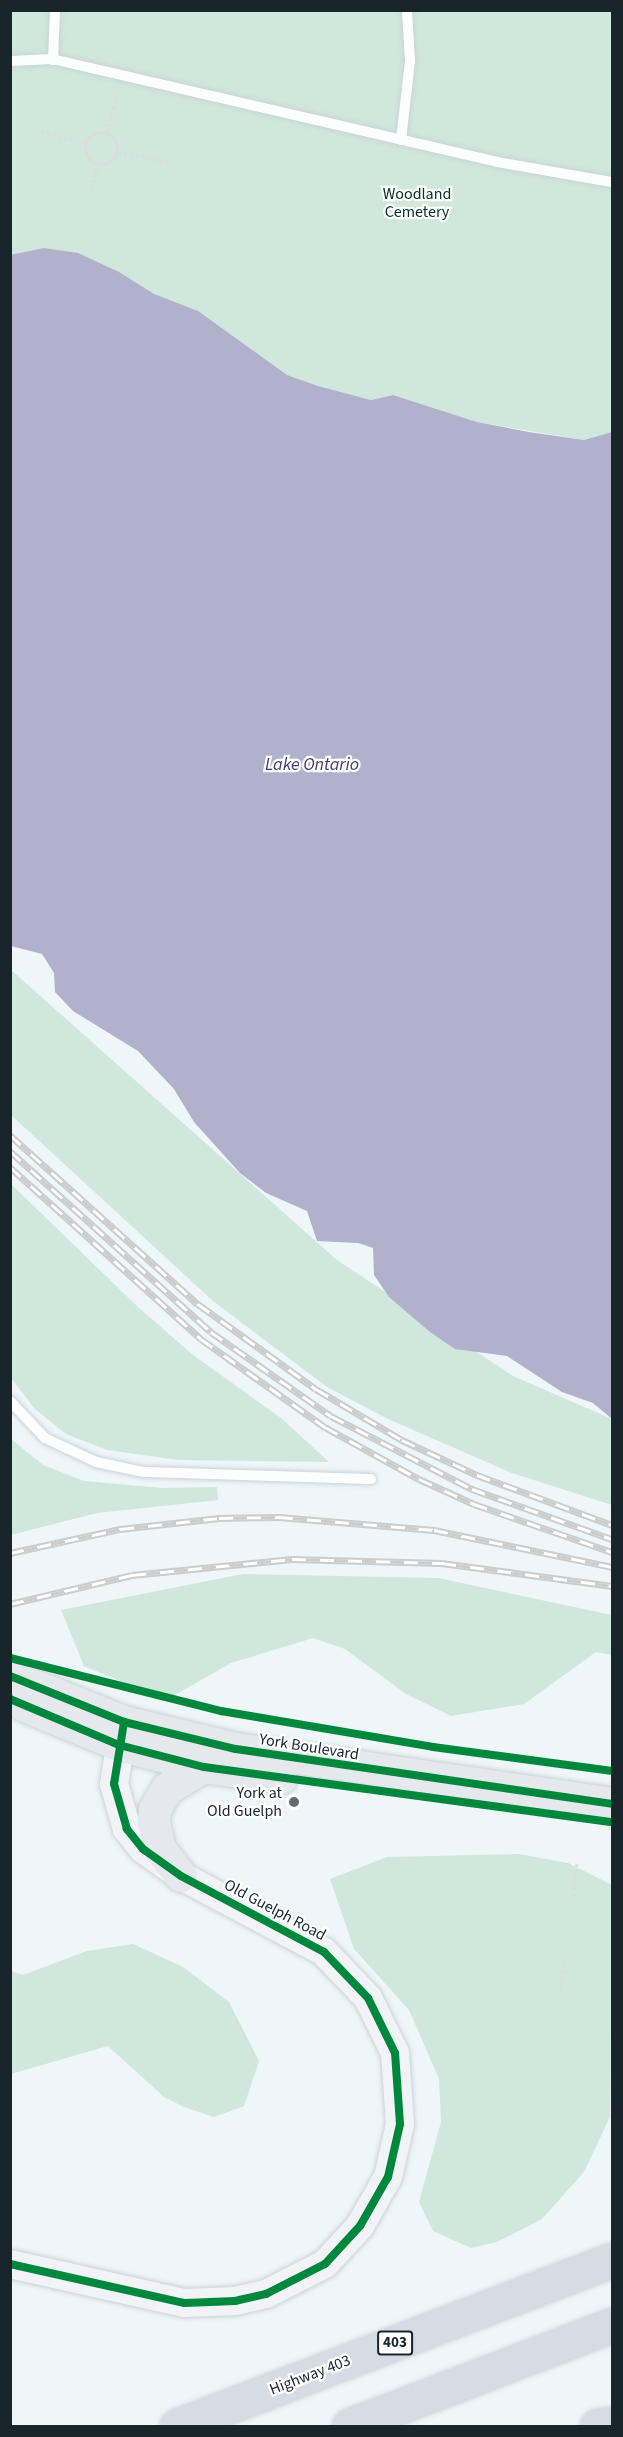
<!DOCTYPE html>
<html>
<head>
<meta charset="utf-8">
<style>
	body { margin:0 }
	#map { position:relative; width:623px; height:2437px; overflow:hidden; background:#eef6f9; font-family:"Source Sans 3",sans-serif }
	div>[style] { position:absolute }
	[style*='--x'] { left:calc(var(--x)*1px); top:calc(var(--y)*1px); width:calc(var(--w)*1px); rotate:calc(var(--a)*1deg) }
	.green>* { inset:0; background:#cfe7dc }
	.water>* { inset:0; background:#b1b1cc }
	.path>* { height:3px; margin-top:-1.5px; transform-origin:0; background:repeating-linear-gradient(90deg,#dadcde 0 3px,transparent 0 6px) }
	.path>.ring { margin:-1.5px; padding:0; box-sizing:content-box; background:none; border:3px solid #dadcde; border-radius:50% }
	.roads { filter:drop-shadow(0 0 2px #cad3d7) drop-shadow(0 0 2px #cad3d7) }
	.lane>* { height:10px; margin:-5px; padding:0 5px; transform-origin:5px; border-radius:5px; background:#fcfefe }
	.secondary>* { height:28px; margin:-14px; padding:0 14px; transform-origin:14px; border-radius:14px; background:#f1f3f6 }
	.primary>* { height:32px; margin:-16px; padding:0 16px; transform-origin:16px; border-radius:16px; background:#e5e9ee }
	.highway>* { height:33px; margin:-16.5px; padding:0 16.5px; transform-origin:16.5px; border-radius:16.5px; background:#d5dce3 }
	.rail>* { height:7px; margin-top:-3.5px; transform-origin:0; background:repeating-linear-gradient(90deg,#fff 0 14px,#cacdce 0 28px); box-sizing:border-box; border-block:2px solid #cacdce }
	.cycleway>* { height:8px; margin:-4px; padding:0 4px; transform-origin:4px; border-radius:4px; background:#00873e }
	.dots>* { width:16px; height:16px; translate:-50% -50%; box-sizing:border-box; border:3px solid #fff; border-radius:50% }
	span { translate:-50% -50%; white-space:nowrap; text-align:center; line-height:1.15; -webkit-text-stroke:4.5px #fff; paint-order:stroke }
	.shield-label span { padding:2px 4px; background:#fff; border:2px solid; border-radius:4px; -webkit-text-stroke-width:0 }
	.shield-label { font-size:15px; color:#18252a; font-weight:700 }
	.park-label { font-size:16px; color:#00351e }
	.street-label { font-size:16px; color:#18252a }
	.poi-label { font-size:16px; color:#18252a }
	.right { translate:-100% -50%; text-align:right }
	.water-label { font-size:18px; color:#423b6d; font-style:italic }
	.frame { position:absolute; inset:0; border:12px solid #18252a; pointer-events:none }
</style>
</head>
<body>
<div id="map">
	<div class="green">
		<i style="clip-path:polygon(11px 11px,612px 11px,612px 432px,584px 440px,477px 422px,393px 395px,371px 400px,318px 386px,11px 281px)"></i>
		<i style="clip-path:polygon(10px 969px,337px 1260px,513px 1376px,612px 1419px,612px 1505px,512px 1473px,388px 1419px,327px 1387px,213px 1301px,11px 1115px)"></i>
		<i style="clip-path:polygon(11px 1184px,139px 1308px,193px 1355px,281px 1418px,329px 1462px,178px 1460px,107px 1450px,66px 1434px,35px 1409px,11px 1378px)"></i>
		<i style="clip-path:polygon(11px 1439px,43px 1465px,84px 1481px,162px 1488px,217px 1487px,218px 1500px,97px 1513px,11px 1535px)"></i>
		<i style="clip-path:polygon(243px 1574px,438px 1578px,612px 1615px,612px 1655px,596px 1652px,524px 1704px,451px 1716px,406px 1694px,345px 1649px,313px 1638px,231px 1663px,166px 1700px,84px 1666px,61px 1610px)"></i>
		<i style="clip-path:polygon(519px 1854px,568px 1863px,612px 1885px,610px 2117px,584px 2172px,542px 2219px,497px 2242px,471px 2248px,433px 2231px,419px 2202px,441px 2122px,439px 2079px,409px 2010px,354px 1949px,330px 1879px,387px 1857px)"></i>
		<i style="clip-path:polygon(133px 1944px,183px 1967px,229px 2002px,259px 2061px,244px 2106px,214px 2117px,184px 2107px,164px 2097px,108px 2046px,11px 2074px,11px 1971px,23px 1975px,87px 1951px)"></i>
	</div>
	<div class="water">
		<i style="clip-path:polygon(44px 248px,78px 253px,119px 272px,154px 294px,198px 311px,287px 375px,318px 386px,371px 400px,393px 395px,477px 422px,529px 432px,584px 440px,612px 432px,612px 1419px,593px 1403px,562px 1392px,507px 1356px,455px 1349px,430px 1332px,389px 1297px,374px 1275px,373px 1248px,358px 1243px,317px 1241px,307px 1211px,266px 1193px,240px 1173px,194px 1122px,174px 1089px,138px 1051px,73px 1011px,55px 992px,54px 973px,42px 954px,11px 946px,10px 255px)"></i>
	</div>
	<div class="path">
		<i style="--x:41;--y:131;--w:46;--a:15.3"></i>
		<i class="ring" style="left:85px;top:132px;width:29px;height:29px"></i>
		<i style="--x:107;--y:132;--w:43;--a:-75.3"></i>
		<i style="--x:118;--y:152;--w:52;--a:11.1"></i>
		<i style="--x:92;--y:188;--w:25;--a:-78"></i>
		<i style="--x:574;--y:1896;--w:33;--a:-85"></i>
		<i style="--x:560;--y:1990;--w:27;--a:-82"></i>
	</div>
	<div class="roads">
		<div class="lane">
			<i style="--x:53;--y:60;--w:50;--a:-87.7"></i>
			<i style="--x:10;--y:61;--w:42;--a:-2.7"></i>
			<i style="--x:52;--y:59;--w:457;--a:13"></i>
			<i style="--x:497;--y:162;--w:117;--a:9.9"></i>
			<i style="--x:401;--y:140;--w:80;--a:-83.5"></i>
			<i style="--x:410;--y:61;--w:51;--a:-93.4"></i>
			<i style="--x:10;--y:1401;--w:51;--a:46.6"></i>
			<i style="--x:45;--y:1438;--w:56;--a:25.2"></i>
			<i style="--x:96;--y:1462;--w:49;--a:11.8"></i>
			<i style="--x:144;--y:1472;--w:227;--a:1.8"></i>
		</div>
		<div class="secondary">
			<i style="--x:10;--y:2264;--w:179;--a:12.6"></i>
			<i style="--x:185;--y:2303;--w:50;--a:-2.3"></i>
			<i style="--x:235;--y:2301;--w:32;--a:-13"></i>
			<i style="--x:266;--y:2294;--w:66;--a:-27"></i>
			<i style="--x:325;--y:2264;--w:52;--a:-47.4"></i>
			<i style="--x:360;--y:2226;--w:56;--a:-60.3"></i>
			<i style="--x:388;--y:2177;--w:54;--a:-77.2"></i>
			<i style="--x:400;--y:2124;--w:71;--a:-94"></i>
			<i style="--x:395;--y:2053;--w:61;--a:-116.1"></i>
			<i style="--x:368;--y:1998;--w:64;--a:-133.7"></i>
			<i style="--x:324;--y:1952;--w:162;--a:-152"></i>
			<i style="--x:181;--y:1876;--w:47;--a:-144.6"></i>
			<i style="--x:143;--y:1849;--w:26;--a:-129"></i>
			<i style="--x:127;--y:1829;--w:47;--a:-106.1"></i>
			<i style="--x:114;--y:1784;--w:63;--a:-80.8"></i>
		</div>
		<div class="primary">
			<i style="--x:10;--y:1676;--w:123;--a:22"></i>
			<i style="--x:124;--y:1722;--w:115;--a:13.6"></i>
			<i style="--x:236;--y:1749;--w:380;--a:8.3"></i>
			<i style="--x:25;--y:1706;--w:102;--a:22.5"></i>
			<i style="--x:119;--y:1745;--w:88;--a:14.5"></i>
			<i style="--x:204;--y:1767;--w:78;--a:8.1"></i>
			<i style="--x:181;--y:1876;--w:34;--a:-128"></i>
			<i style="--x:160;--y:1849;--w:28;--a:-103"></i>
			<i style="--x:154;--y:1822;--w:12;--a:-85"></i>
			<i style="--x:155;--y:1810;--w:24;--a:-60"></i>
			<i style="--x:167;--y:1789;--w:43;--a:-30.7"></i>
		</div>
		<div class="highway">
			<i style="--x:177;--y:2426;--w:466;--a:-20.9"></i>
			<i style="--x:349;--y:2426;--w:282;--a:-21"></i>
			<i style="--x:597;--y:2426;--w:15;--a:-8"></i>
		</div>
	</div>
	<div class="rail">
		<i style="--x:10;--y:1135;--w:253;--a:42"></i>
		<i style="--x:198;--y:1304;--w:145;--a:35.8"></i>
		<i style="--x:316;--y:1389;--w:100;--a:30.7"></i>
		<i style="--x:402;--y:1440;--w:83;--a:25"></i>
		<i style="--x:477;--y:1475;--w:144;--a:20.3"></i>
		<i style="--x:10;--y:1151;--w:270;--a:42"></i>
		<i style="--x:211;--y:1332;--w:146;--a:35"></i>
		<i style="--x:331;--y:1416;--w:159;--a:27.4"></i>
		<i style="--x:472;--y:1489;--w:149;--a:19.7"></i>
		<i style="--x:10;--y:1167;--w:257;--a:42"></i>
		<i style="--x:201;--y:1339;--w:152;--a:35.4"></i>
		<i style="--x:325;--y:1427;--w:107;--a:29"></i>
		<i style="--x:419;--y:1479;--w:60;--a:24.4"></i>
		<i style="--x:474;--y:1504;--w:146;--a:19.2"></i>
		<i style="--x:10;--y:1553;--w:113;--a:-12.3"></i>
		<i style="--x:120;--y:1529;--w:100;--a:-6.3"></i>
		<i style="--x:219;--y:1518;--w:60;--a:-1"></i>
		<i style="--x:279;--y:1517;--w:156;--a:4.8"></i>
		<i style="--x:434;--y:1530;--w:182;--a:11.7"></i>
		<i style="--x:10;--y:1604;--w:125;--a:-13.4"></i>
		<i style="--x:132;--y:1575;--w:161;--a:-5.7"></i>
		<i style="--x:292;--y:1559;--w:150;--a:1.5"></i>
		<i style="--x:442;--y:1563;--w:172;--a:7.7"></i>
	</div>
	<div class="cycleway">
		<i style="--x:10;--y:1658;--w:218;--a:14.1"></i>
		<i style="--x:221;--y:1711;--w:215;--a:9.6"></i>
		<i style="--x:433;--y:1747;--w:181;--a:7.6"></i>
		<i style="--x:10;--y:1676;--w:123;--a:22"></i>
		<i style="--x:124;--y:1722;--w:115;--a:13.6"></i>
		<i style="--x:236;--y:1749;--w:380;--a:8.3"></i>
		<i style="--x:10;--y:1699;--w:118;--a:22.9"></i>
		<i style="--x:119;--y:1745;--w:88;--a:14.5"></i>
		<i style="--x:204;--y:1767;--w:412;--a:7.7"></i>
		<i style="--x:10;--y:2264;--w:179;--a:12.6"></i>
		<i style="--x:185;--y:2303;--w:50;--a:-2.3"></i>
		<i style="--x:235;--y:2301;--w:32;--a:-13"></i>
		<i style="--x:266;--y:2294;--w:66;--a:-27"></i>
		<i style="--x:325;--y:2264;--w:52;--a:-47.4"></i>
		<i style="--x:360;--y:2226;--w:56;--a:-60.3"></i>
		<i style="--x:388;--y:2177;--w:54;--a:-77.2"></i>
		<i style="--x:400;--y:2124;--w:71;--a:-94"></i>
		<i style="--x:395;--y:2053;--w:61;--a:-116.1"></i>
		<i style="--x:368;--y:1998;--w:64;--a:-133.7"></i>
		<i style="--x:324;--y:1952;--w:162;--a:-152"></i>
		<i style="--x:181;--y:1876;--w:47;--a:-144.6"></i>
		<i style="--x:143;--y:1849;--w:26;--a:-129"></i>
		<i style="--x:127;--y:1829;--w:47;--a:-106.1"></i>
		<i style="--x:114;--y:1784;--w:63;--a:-80.8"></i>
	</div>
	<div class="dots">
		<i style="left:294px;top:1802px;background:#636e72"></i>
	</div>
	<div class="shield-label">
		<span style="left:395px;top:2343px">403</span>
	</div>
	<div class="park-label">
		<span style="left:417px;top:203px">Woodland<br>Cemetery</span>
	</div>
	<div class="street-label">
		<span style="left:309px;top:1747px;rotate:9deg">York Boulevard</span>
		<span style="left:275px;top:1910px;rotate:28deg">Old Guelph Road</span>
		<span style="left:310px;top:2375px;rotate:-21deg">Highway 403</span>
	</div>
	<div class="poi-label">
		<span class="right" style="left:282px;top:1802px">York at<br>Old Guelph</span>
	</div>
	<div class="water-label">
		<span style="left:312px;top:765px">Lake Ontario</span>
	</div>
	<div class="frame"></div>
</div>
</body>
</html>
